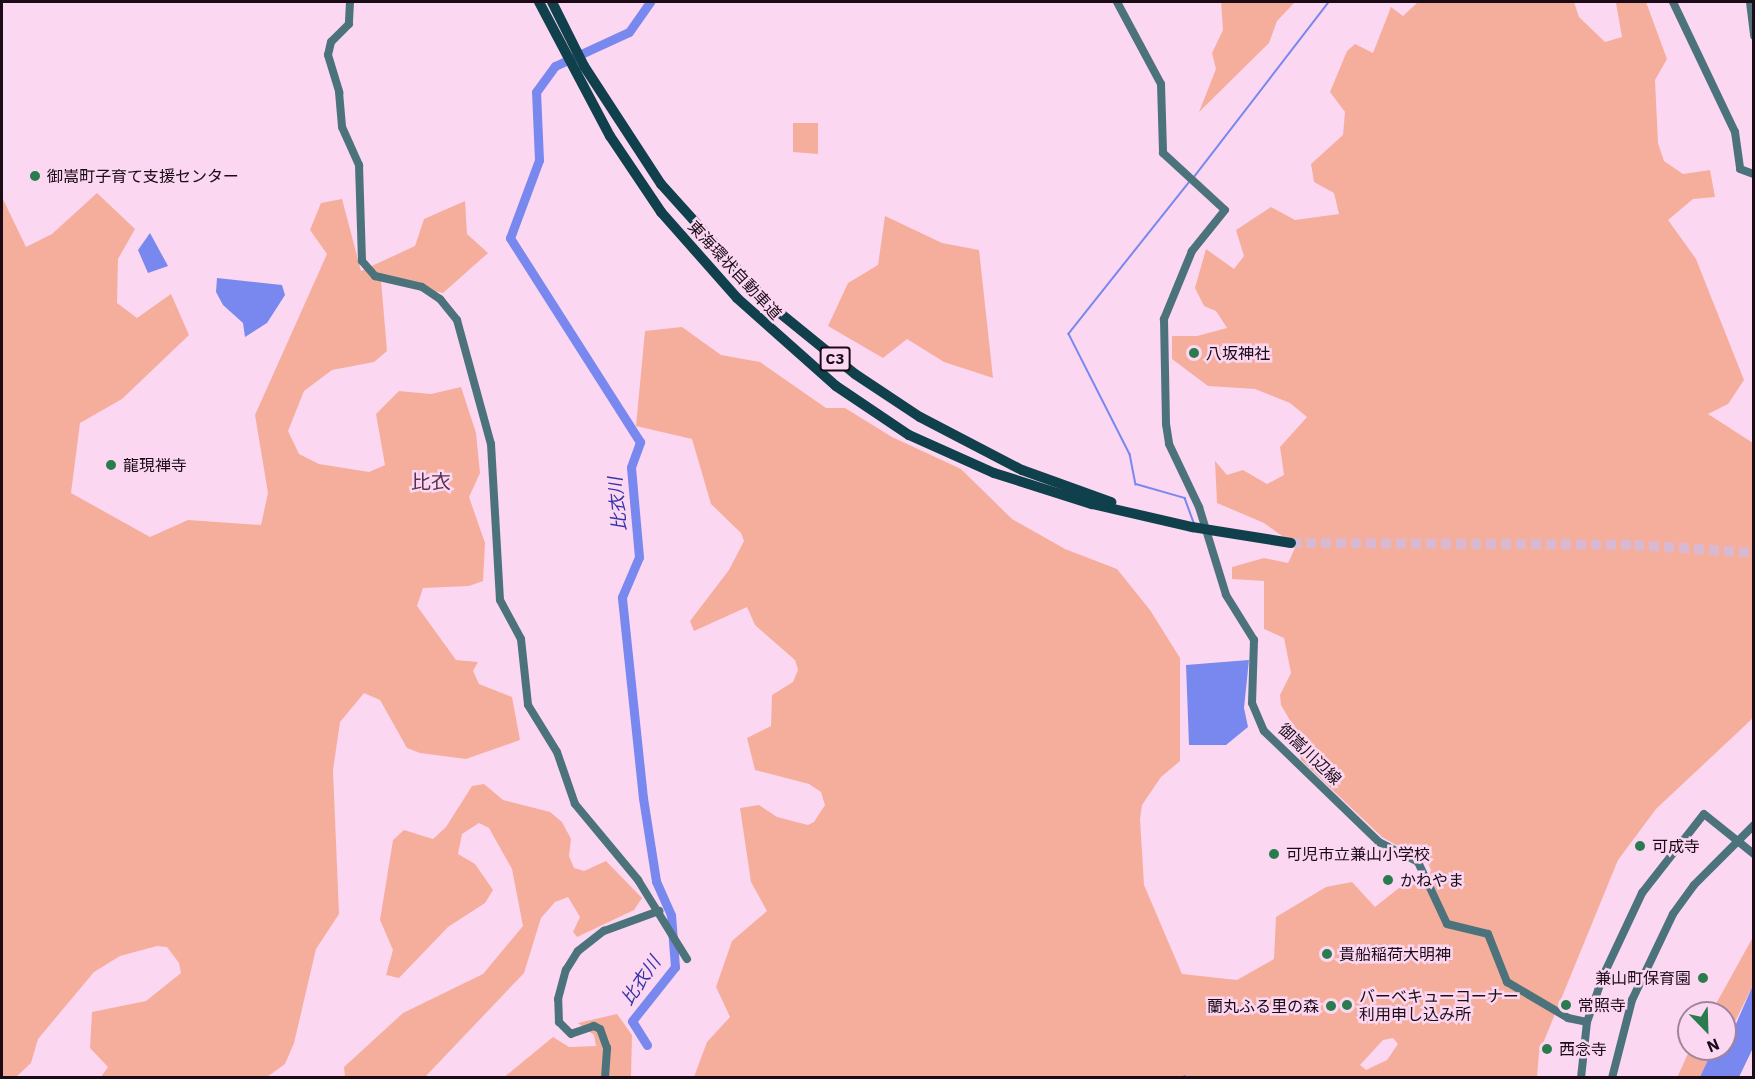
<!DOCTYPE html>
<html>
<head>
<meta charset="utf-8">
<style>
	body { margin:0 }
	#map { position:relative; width:1755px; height:1079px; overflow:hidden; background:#fbd7f2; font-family:"IBM Plex Sans","Noto Sans JP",sans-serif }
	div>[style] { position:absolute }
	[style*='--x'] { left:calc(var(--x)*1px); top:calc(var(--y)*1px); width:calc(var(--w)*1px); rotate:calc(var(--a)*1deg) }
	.green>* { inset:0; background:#f6ae9c }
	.water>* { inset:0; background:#7888ee }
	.stream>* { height:1.5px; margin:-0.75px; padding:0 0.75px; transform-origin:0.75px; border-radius:0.75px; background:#7888ee }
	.river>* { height:9px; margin:-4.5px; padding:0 4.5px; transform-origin:4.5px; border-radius:4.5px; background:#7888ee }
	.highway-tunnel>* { height:10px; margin-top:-5px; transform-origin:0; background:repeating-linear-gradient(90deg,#d9b8d1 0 10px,transparent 0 15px) }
	.secondary>* { height:8px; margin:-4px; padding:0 4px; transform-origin:4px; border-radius:4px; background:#4c737c }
	.highway>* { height:10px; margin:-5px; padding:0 5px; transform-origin:5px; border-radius:5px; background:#0f404b }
	.highway-bridge>* { height:10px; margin:-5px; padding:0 5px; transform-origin:5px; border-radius:5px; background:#0f404b }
	.dots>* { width:16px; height:16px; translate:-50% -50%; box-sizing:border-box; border:3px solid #fbd7f2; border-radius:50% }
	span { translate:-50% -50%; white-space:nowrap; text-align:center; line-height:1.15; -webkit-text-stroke:5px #fbd7f2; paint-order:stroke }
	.shield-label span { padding:2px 4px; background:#fbd7f2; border:2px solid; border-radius:4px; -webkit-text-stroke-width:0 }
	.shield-label { font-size:15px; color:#1a0b17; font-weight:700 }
	.poi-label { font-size:16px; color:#1a0b17 }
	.left { translate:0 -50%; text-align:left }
	.right { translate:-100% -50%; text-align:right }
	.street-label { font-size:16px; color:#1a0b17 }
	.water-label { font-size:18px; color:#3433a9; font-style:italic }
	.quarter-label { font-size:20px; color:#56324e }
	.frame { position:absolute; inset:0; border:3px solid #1a0b17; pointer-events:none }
	.north { position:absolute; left:1677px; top:1001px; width:60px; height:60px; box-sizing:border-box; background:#fbd7f2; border:2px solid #a1859a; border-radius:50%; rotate:157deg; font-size:16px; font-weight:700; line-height:24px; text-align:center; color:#1a0b17 }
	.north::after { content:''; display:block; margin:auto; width:21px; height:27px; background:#2a7c4e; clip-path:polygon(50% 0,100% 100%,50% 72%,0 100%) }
</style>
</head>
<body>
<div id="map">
	<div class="green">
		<i style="clip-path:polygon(1221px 2px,1295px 2px,1277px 21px,1269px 43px,1199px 112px,1216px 69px,1212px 53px,1223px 30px)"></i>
		<i style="clip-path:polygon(evenodd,1418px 2px,1574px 2px,1579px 17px,1605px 42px,1622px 37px,1616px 3px,1646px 2px,1667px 59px,1655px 80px,1658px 143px,1664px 161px,1683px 174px,1710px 170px,1715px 197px,1693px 199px,1668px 220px,1696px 259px,1744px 380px,1728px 404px,1708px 414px,1753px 443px,1753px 718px,1656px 809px,1618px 860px,1539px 1053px,1537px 1077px,694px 1077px,707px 1042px,730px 1017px,716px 987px,732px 941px,767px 911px,751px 882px,740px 808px,759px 805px,777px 817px,808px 825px,814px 822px,825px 805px,821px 792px,809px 784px,755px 770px,747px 738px,771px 726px,772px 695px,793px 682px,798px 670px,795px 660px,755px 625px,747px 607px,694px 631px,690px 621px,729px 570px,744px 541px,741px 533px,711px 504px,692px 439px,636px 426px,645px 331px,682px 327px,721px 355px,760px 362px,826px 408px,845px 408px,892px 437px,961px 469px,1012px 519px,1065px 549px,1117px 569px,1150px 610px,1180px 658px,1180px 761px,1161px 777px,1142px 805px,1140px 819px,1144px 885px,1182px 974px,1237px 980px,1274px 959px,1276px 917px,1326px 887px,1352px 882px,1375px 907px,1409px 880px,1427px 883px,1431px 870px,1428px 863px,1382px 837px,1301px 760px,1295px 729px,1281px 705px,1280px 695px,1291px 673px,1284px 638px,1264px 629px,1264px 581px,1232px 579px,1232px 567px,1264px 558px,1288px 563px,1296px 546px,1264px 523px,1217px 503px,1215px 461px,1227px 475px,1243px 470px,1267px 484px,1284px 475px,1280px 447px,1307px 417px,1290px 403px,1255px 389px,1208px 386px,1172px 359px,1172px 336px,1197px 336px,1227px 328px,1216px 311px,1204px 306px,1195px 288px,1206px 249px,1234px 269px,1244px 256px,1236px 230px,1271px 207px,1295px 220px,1339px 214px,1334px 193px,1314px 182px,1311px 164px,1343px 135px,1345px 112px,1330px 92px,1347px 51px,1355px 44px,1373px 53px,1391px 7px,1403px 16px,1418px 2px,1393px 1038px,1398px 1044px,1387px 1060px,1366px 1070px,1360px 1065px,1383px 1040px,1393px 1038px)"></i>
		<i style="clip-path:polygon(793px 123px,818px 123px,818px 154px,793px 152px)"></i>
		<i style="clip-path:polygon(97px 193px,135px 229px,118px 259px,117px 303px,137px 318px,171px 294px,189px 335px,122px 399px,80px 423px,71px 493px,150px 537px,188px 520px,261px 525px,268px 493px,255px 415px,327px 254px,310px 230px,321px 203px,342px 199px,361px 271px,415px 246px,424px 219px,465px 201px,467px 234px,488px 253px,443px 293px,381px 280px,387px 351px,374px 362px,332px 370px,304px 391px,288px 431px,299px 454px,319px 464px,369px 472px,385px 465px,376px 414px,399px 391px,431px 394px,461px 387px,476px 433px,480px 473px,469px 497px,485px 543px,483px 581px,469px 586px,423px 588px,417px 606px,456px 660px,478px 662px,473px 671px,479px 684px,512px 697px,520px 740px,466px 759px,420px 753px,407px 748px,380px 700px,364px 693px,340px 722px,333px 770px,339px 914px,316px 949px,294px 1043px,285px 1064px,267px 1077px,101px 1077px,108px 1067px,90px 1048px,92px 1012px,146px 1001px,181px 973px,179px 963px,167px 947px,157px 946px,120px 956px,94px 972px,38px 1039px,31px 1063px,16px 1077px,2px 1077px,2px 197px,26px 247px,52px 234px)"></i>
		<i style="clip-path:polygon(885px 216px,942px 243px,979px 250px,993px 378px,944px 362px,907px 339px,883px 358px,828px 326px,848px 283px,878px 265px)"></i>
		<i style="clip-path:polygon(484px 784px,503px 800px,550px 812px,562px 822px,571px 839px,569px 856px,574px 868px,584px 871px,606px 861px,642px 898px,634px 910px,577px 937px,573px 932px,580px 917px,568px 897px,555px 902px,541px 918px,524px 973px,425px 1077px,345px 1077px,344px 1067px,403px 1013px,483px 974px,523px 926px,512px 869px,489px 828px,479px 823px,462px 834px,458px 854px,475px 864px,493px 890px,485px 903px,448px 927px,399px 978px,386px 975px,393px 950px,380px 920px,393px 840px,404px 830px,433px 839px,446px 827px,472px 786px)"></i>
		<i style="clip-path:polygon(1753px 937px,1753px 985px,1725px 1042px,1725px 1013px,1711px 1013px)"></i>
		<i style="clip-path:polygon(617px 1014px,632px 1035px,631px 1077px,503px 1078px,553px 1037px,569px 1047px,596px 1046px,594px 1035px,578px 1023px)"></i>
		<i style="clip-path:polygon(1690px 1049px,1717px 1049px,1700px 1077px,1677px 1078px)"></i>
	</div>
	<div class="water">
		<i style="clip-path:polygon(150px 233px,168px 266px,148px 273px,138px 250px)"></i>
		<i style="clip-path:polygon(217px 278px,282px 285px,285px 295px,267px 323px,245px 337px,243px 323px,223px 305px,216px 292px)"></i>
		<i style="clip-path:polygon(1249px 660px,1244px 708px,1248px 727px,1226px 745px,1189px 745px,1186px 665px)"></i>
		<i style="clip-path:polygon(1753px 985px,1753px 1048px,1739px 1077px,1700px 1077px,1710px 1056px,1717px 1049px,1725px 1049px)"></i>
	</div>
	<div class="stream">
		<i style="--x:1194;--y:177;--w:221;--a:-52.4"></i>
		<i style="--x:1189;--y:183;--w:193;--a:128.5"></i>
		<i style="--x:1069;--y:334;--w:135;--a:63.1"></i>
		<i style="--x:1130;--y:454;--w:31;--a:79"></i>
		<i style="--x:1136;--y:484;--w:51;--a:15.9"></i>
		<i style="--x:1185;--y:498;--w:27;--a:70"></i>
		<i style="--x:1185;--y:1076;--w:2;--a:90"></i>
		<i style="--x:1180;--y:1078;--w:1;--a:-45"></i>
	</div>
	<div class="river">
		<i style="--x:647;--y:1045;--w:28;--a:-122"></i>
		<i style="--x:632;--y:1021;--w:69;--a:-51.5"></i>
		<i style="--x:675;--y:967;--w:52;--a:-94.4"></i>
		<i style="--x:671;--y:915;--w:37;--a:-114"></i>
		<i style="--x:656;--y:881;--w:84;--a:-98.9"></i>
		<i style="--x:643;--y:798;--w:202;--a:-96"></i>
		<i style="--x:622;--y:597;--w:43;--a:-67"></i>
		<i style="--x:639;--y:557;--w:90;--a:-95.1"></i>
		<i style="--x:631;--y:467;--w:27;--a:-70"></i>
		<i style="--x:640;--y:442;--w:242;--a:-122.5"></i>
		<i style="--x:510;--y:238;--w:83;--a:-69.6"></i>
		<i style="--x:539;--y:160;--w:68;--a:-92.5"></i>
		<i style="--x:536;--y:92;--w:32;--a:-54"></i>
		<i style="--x:555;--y:66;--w:81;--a:-24.7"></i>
		<i style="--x:629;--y:32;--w:37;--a:-55"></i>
	</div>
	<div class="highway-tunnel">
		<i style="--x:1291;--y:543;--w:343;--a:0.3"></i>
		<i style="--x:1634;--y:545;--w:120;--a:3.8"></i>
	</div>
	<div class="secondary">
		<i style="--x:350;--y:2;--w:22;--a:93"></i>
		<i style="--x:349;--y:24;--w:25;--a:135"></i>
		<i style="--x:331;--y:42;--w:13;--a:103"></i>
		<i style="--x:328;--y:55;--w:39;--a:73"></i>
		<i style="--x:339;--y:92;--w:35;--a:85"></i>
		<i style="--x:342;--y:127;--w:42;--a:65.9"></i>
		<i style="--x:359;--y:165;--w:96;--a:88.2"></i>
		<i style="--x:362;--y:261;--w:20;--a:49"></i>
		<i style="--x:375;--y:276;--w:48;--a:13.2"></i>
		<i style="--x:422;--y:287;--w:22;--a:34"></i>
		<i style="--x:440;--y:299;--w:27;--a:51"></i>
		<i style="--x:457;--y:320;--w:129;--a:74.7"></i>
		<i style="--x:491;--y:444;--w:156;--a:86.7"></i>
		<i style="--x:500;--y:600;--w:44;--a:61.7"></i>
		<i style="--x:521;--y:639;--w:66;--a:83.9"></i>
		<i style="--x:528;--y:705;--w:55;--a:58.3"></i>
		<i style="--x:557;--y:752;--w:55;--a:70.9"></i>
		<i style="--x:575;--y:804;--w:99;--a:50.3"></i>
		<i style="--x:638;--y:880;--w:93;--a:58.2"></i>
		<i style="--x:1117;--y:2;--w:93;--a:61.8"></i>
		<i style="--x:1161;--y:84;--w:69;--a:88.3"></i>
		<i style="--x:1163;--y:153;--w:84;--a:42.6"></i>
		<i style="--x:1225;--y:210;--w:53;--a:128.8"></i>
		<i style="--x:1192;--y:251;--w:74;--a:112.4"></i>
		<i style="--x:1164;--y:319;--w:105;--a:88.9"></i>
		<i style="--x:1166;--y:424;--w:20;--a:81"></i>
		<i style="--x:1169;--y:444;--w:70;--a:64.5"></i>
		<i style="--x:1199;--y:507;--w:92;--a:72.9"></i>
		<i style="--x:1226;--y:595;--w:53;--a:58.1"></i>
		<i style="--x:1254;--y:640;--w:63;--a:91.8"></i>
		<i style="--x:1252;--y:703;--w:30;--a:67"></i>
		<i style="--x:1264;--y:731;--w:160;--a:44"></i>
		<i style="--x:1379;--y:842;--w:44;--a:27.1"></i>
		<i style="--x:1418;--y:862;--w:68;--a:64.9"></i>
		<i style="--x:1447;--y:924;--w:42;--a:13.7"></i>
		<i style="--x:1488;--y:934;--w:52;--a:68.4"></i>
		<i style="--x:1507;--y:982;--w:71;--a:30.5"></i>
		<i style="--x:1568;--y:1018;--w:19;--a:12"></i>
		<i style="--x:1587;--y:1022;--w:49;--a:-70.8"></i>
		<i style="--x:1603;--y:976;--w:92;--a:-64.8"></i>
		<i style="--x:1642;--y:893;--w:100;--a:-51.9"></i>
		<i style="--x:1704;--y:814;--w:64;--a:38.7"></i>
		<i style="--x:1673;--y:2;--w:144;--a:64.5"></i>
		<i style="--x:1735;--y:132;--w:37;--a:82"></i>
		<i style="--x:1740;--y:169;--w:15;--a:20"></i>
		<i style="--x:1750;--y:2;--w:34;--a:83"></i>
		<i style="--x:605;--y:1078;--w:30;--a:-86"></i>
		<i style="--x:607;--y:1048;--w:20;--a:-110"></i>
		<i style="--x:600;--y:1029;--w:7;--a:-153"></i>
		<i style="--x:594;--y:1026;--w:24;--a:161"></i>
		<i style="--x:571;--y:1034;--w:17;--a:-135"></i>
		<i style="--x:559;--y:1022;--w:23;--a:-92"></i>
		<i style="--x:558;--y:999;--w:30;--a:-75"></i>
		<i style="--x:566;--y:970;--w:22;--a:-58"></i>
		<i style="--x:578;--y:951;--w:33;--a:-38"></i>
		<i style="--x:604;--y:931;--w:59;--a:-20"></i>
		<i style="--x:1581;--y:1078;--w:56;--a:-83.9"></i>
		<i style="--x:1612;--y:1078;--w:81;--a:-75.6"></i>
		<i style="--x:1632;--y:1000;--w:95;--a:-64.5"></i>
		<i style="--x:1673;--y:914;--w:36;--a:-54"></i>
		<i style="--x:1694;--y:885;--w:85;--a:-45"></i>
	</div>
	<div class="highway">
		<i style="--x:539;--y:2;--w:152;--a:62.1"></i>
		<i style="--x:610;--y:136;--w:92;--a:56.1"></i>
		<i style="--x:661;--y:212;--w:115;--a:48.5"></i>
		<i style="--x:737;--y:298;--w:132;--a:41.6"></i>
		<i style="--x:836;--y:386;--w:88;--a:33.9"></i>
		<i style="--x:909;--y:435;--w:93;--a:24.1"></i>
		<i style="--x:994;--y:473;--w:103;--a:17.6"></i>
		<i style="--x:1092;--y:504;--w:103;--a:13"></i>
		<i style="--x:552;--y:2;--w:72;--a:63.4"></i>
		<i style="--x:584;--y:66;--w:141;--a:56.9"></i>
		<i style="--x:661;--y:184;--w:163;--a:48"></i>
		<i style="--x:770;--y:305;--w:109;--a:39.1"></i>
		<i style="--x:855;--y:374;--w:78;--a:33.5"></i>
		<i style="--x:920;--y:417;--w:115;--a:27.5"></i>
		<i style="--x:1022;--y:470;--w:95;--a:19.8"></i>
		<i style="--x:1210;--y:530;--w:82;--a:9.1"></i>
	</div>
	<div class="highway-bridge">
		<i style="--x:1192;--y:527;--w:18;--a:9"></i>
	</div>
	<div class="dots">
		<i style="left:35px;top:176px;background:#2a7c4e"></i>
		<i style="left:1194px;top:353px;background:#2a7c4e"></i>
		<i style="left:111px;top:465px;background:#2a7c4e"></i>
		<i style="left:1640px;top:846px;background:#2a7c4e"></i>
		<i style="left:1274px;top:854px;background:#2a7c4e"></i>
		<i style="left:1388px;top:880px;background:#2a7c4e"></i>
		<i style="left:1327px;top:954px;background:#2a7c4e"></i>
		<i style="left:1703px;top:978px;background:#2a7c4e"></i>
		<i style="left:1347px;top:1005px;background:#2a7c4e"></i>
		<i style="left:1566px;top:1005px;background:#2a7c4e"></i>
		<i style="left:1331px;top:1006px;background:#2a7c4e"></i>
		<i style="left:1547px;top:1049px;background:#2a7c4e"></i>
	</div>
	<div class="shield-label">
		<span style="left:835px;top:359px">C3</span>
	</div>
	<div class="poi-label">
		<span class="left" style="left:47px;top:176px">御嵩町子育て支援センター</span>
		<span class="left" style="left:1206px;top:353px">八坂神社</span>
		<span class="left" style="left:123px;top:465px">龍現禅寺</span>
		<span class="left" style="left:1652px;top:846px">可成寺</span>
		<span class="left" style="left:1286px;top:854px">可児市立兼山小学校</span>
		<span class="left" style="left:1400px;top:880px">かねやま</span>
		<span class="left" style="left:1339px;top:954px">貴船稲荷大明神</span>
		<span class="right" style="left:1691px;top:978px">兼山町保育園</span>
		<span class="left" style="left:1359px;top:1005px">バーベキューコーナー<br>利用申し込み所</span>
		<span class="left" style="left:1578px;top:1005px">常照寺</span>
		<span class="right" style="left:1319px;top:1006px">蘭丸ふる里の森</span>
		<span class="left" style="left:1559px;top:1049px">西念寺</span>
	</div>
	<div class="street-label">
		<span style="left:735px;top:270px;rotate:47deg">東海環状自動車道</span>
		<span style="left:1310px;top:754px;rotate:44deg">御嵩川辺線</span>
	</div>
	<div class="water-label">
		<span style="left:618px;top:504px;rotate:-95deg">比衣川</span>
		<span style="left:641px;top:981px;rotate:-55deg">比衣川</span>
	</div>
	<div class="quarter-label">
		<span style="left:431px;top:481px">比衣</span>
	</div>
	<div class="frame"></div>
	<div class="north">N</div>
</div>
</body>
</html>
